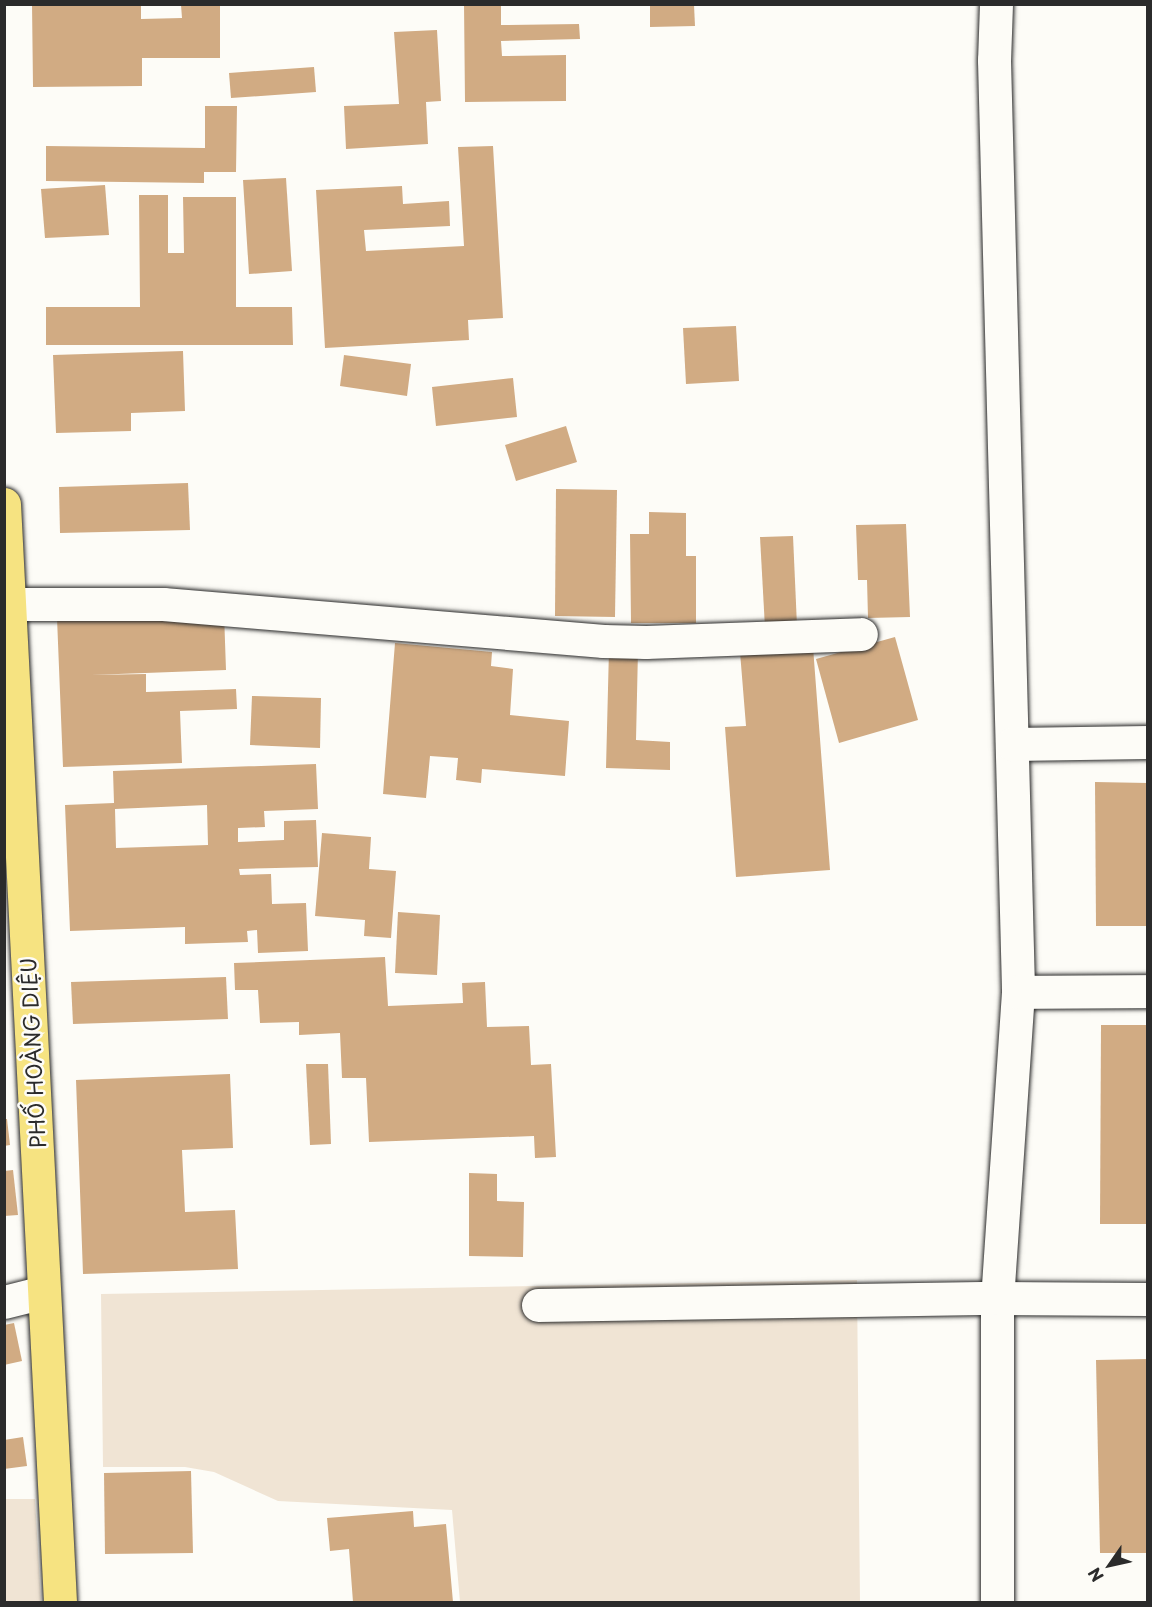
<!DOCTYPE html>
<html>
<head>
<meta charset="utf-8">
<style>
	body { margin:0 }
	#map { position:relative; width:1152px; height:1607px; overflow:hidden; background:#fdfcf7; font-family:"Playpen Sans",sans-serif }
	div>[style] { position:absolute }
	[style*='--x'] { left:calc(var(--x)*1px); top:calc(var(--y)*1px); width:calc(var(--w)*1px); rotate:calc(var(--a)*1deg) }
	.built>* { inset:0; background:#f0e4d4 }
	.building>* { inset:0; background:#d1ab83 }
	.roads { filter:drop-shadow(0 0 2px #2b2b2b) drop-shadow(0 0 2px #2b2b2b) }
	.minor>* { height:33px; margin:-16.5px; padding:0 16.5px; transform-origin:16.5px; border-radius:16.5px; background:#fdfcf7 }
	.major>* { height:33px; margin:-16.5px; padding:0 16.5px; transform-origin:16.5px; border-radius:16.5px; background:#f6e381 }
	span { translate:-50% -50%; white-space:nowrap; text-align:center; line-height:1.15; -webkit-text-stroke:5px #fdfcf7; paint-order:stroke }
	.street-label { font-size:21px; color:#2b2b2b }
	.frame { position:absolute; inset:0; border:6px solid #2b2b2b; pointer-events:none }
	.north { position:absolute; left:1080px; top:1535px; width:60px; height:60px; -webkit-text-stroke:4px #fdfcf7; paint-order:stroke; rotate:236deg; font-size:16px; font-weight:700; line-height:24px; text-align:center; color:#2b2b2b }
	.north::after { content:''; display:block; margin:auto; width:21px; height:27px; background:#2b2b2b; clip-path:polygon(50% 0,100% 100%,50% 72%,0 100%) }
</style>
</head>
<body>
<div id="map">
	<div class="built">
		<i style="clip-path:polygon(857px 1280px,860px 1602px,460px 1602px,452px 1510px,278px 1501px,214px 1472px,185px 1467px,103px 1467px,101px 1294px)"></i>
		<i style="clip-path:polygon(5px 1499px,35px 1499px,41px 1602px,5px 1602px)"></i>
	</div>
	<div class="building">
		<i style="clip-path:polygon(32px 4px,141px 4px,141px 19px,182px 18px,181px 5px,220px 5px,220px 58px,142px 58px,142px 86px,33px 87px)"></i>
		<i style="clip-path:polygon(464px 4px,501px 4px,501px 25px,579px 24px,580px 39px,501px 41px,502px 56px,566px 55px,566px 101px,465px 102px)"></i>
		<i style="clip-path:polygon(650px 5px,694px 5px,695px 26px,650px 27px)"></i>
		<i style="clip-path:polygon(437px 30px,441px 101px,426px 102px,428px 144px,346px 149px,344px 106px,399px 104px,394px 32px)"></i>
		<i style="clip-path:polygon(314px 67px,316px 92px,231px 98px,229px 73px)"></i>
		<i style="clip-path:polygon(205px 106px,237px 106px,236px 172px,204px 172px,204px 183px,46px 181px,46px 146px,205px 148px)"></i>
		<i style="clip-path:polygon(493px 146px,503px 318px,468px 320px,469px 340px,325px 348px,316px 190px,402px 186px,403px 204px,449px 201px,450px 226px,364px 230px,366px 251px,464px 246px,458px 147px)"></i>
		<i style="clip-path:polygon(286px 178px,292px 271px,249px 274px,243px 180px)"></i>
		<i style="clip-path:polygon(105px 185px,109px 235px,45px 238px,41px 189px)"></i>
		<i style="clip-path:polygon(139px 195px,168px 195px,168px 253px,184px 253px,183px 197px,236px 197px,236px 307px,292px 307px,293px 345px,46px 345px,46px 307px,140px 307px)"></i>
		<i style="clip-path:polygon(736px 326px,739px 381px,686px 384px,683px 328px)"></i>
		<i style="clip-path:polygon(183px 351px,185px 411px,131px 413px,131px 431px,56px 433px,53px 355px)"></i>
		<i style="clip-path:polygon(344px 355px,411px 364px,407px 396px,340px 386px)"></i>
		<i style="clip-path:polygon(513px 378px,517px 417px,436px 426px,432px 387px)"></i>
		<i style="clip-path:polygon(566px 426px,577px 462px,516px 481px,505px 445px)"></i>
		<i style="clip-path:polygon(188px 483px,190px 530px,60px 533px,59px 487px)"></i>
		<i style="clip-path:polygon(556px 489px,617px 490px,615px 617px,555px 616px)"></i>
		<i style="clip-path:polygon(649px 512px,686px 513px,686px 556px,696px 556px,696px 623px,631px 623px,630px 534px,649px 534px)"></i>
		<i style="clip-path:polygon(906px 524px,910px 617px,868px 618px,867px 580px,858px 580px,856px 525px)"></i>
		<i style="clip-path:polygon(793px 536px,797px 626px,765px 628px,760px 537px)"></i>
		<i style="clip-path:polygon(224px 613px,226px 670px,91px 675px,146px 674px,146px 692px,236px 689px,237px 709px,180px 711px,182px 763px,63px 767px,57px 618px)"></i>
		<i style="clip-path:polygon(895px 637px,918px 720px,839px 743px,816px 659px)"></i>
		<i style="clip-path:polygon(395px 643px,492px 652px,491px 666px,513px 669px,510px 715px,569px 721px,565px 776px,482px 769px,481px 783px,456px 780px,458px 758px,430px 756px,426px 798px,383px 794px)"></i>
		<i style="clip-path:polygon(813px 647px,830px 870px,736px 877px,725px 727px,746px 726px,740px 652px)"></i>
		<i style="clip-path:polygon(609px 649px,638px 650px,636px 740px,670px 742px,670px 770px,606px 768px)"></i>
		<i style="clip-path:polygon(252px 696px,321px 698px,320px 748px,250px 745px)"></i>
		<i style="clip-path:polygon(evenodd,316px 764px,318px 809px,264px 811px,265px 827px,238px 828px,238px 842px,284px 840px,284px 821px,316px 820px,318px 867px,239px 869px,240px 875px,271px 874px,272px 904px,306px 903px,308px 951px,258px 953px,257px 930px,247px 931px,248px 942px,185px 944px,185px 927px,70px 931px,65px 805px,114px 803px,113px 771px,316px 764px,207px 805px,208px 845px,116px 848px,115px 809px,207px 805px)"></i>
		<i style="clip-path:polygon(1095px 782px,1148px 783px,1148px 926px,1096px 926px)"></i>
		<i style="clip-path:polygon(322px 833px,371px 837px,369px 869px,396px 871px,391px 938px,364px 936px,365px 920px,315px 916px)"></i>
		<i style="clip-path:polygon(398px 912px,440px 915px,437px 975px,395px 973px)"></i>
		<i style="clip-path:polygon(385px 957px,388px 1006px,463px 1003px,462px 983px,485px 982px,487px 1027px,529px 1026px,531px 1065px,551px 1064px,556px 1157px,535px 1158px,534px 1136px,369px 1142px,366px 1078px,342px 1078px,340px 1033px,299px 1035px,299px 1022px,260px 1023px,258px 990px,235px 990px,234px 963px)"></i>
		<i style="clip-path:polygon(226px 977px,228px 1019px,73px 1024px,71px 982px)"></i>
		<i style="clip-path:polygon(1101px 1025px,1148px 1025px,1148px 1224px,1100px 1224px)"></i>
		<i style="clip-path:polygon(306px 1064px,328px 1064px,331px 1144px,310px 1145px)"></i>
		<i style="clip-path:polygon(230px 1074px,233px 1148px,182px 1150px,184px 1191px,185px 1212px,235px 1210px,238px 1269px,83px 1274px,76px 1080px)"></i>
		<i style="clip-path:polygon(4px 1119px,7px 1119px,10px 1145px,4px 1146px)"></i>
		<i style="clip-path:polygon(13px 1170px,18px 1215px,4px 1216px,4px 1171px)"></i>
		<i style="clip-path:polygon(469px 1173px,497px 1174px,497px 1201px,524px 1202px,523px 1257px,469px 1256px)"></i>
		<i style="clip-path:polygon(14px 1323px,22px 1361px,4px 1365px,4px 1325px)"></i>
		<i style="clip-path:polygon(1148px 1359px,1148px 1553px,1100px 1553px,1096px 1360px)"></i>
		<i style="clip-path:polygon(23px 1437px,27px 1466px,4px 1469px,4px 1440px)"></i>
		<i style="clip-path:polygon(191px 1471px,193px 1553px,105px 1554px,104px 1473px)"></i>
		<i style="clip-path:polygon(413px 1511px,414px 1527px,446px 1524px,453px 1602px,353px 1602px,349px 1549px,330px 1551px,327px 1518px)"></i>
	</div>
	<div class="roads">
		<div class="minor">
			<i style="--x:996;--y:4;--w:56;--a:92"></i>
			<i style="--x:994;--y:60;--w:932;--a:88.52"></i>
			<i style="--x:1018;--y:992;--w:307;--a:93.9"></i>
			<i style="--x:997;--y:1298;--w:304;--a:90"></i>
			<i style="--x:10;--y:604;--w:153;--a:0"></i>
			<i style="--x:163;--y:604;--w:442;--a:4.8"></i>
			<i style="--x:603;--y:641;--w:43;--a:1.3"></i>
			<i style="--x:646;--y:642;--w:215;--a:-2.1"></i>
			<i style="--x:1012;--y:744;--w:136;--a:-0.8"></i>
			<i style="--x:1018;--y:992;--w:130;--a:-0.4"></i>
			<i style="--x:4;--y:1302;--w:41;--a:-14"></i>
			<i style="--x:538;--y:1305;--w:459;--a:-0.9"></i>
			<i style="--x:997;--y:1298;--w:151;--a:0.4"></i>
		</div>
		<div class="major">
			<i style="--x:4;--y:504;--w:1099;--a:87.08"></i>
		</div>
	</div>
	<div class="street-label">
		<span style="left:32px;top:1053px;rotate:-93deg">PHỐ HOÀNG DIỆU</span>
	</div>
	<div class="frame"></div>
	<div class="north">N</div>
</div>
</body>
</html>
